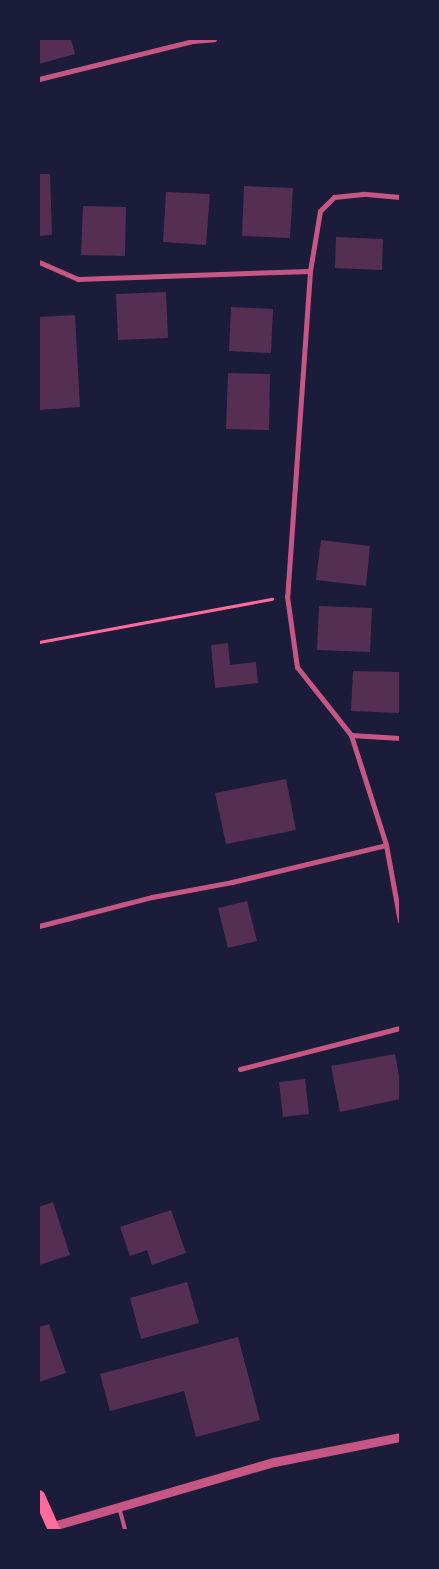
<!DOCTYPE html>
<html>
<head>
<meta charset="utf-8">
<style>
	body { margin:0 }
	#map { position:relative; width:439px; height:1569px; overflow:hidden; background:#1b1b3a; font-family:Mulish,sans-serif }
	div>[style] { position:absolute }
	[style*='--x'] { left:calc(var(--x)*1px); top:calc(var(--y)*1px); width:calc(var(--w)*1px); rotate:calc(var(--a)*1deg) }
	.building>* { inset:0; background:#542f53 }
	.path>* { height:3px; margin:-1.5px; padding:0 1.5px; transform-origin:1.5px; border-radius:1.5px; background:#ff6b9d }
	.service>* { height:4px; margin:-2px; padding:0 2px; transform-origin:2px; border-radius:2px; background:#c65784 }
	.minor>* { height:5px; margin:-2.5px; padding:0 2.5px; transform-origin:2.5px; border-radius:2.5px; background:#c65784 }
	.tertiary>* { height:9px; margin:-4.5px; padding:0 4.5px; transform-origin:4.5px; border-radius:4.5px; background:#c65784 }
	.primary>* { height:12px; margin:-6px; padding:0 6px; transform-origin:6px; border-radius:6px; background:#ff6b9d }
	span { translate:-50% -50%; white-space:nowrap; text-align:center; line-height:1.15; -webkit-text-stroke:4px #1b1b3a; paint-order:stroke }
	.frame { position:absolute; inset:0; border:40px solid #1b1b3a; pointer-events:none }
</style>
</head>
<body>
<div id="map">
	<div class="building">
		<i style="clip-path:polygon(39px 39px,71px 39px,75px 54px,39px 64px)"></i>
		<i style="clip-path:polygon(39px 174px,50px 174px,52px 235px,39px 236px)"></i>
		<i style="clip-path:polygon(244px 186px,293px 188px,290px 238px,242px 236px)"></i>
		<i style="clip-path:polygon(166px 192px,210px 194px,206px 245px,163px 242px)"></i>
		<i style="clip-path:polygon(83px 206px,126px 207px,125px 256px,81px 255px)"></i>
		<i style="clip-path:polygon(336px 237px,383px 239px,382px 270px,335px 268px)"></i>
		<i style="clip-path:polygon(166px 292px,168px 338px,118px 340px,116px 294px)"></i>
		<i style="clip-path:polygon(231px 307px,273px 309px,271px 353px,229px 351px)"></i>
		<i style="clip-path:polygon(75px 315px,80px 407px,39px 410px,39px 317px)"></i>
		<i style="clip-path:polygon(228px 373px,270px 374px,269px 430px,226px 429px)"></i>
		<i style="clip-path:polygon(321px 540px,370px 546px,366px 586px,316px 580px)"></i>
		<i style="clip-path:polygon(319px 606px,372px 608px,370px 652px,317px 650px)"></i>
		<i style="clip-path:polygon(228px 643px,230px 665px,256px 662px,258px 683px,215px 688px,211px 645px)"></i>
		<i style="clip-path:polygon(353px 671px,400px 672px,400px 713px,351px 711px)"></i>
		<i style="clip-path:polygon(286px 779px,296px 830px,226px 844px,215px 793px)"></i>
		<i style="clip-path:polygon(247px 901px,257px 941px,228px 948px,218px 908px)"></i>
		<i style="clip-path:polygon(395px 1054px,400px 1081px,400px 1099px,340px 1112px,331px 1066px)"></i>
		<i style="clip-path:polygon(305px 1079px,309px 1114px,283px 1117px,279px 1082px)"></i>
		<i style="clip-path:polygon(53px 1202px,70px 1255px,39px 1265px,39px 1207px)"></i>
		<i style="clip-path:polygon(171px 1210px,186px 1253px,152px 1265px,147px 1250px,130px 1256px,120px 1227px)"></i>
		<i style="clip-path:polygon(187px 1282px,199px 1323px,141px 1339px,130px 1298px)"></i>
		<i style="clip-path:polygon(49px 1324px,66px 1373px,39px 1382px,39px 1327px)"></i>
		<i style="clip-path:polygon(238px 1337px,260px 1420px,196px 1437px,184px 1391px,110px 1411px,100px 1374px)"></i>
	</div>
	<div class="path">
		<i style="--x:39;--y:642;--w:237;--a:-10.5"></i>
	</div>
	<div class="service">
		<i style="--x:119;--y:1507;--w:24;--a:75"></i>
	</div>
	<div class="minor">
		<i style="--x:39;--y:79;--w:159;--a:-13.9"></i>
		<i style="--x:193;--y:41;--w:21;--a:-5"></i>
		<i style="--x:400;--y:197;--w:37;--a:-175"></i>
		<i style="--x:363;--y:194;--w:29;--a:174"></i>
		<i style="--x:334;--y:197;--w:20;--a:135"></i>
		<i style="--x:320;--y:211;--w:61;--a:99.5"></i>
		<i style="--x:310;--y:271;--w:326;--a:94"></i>
		<i style="--x:287;--y:596;--w:72;--a:82"></i>
		<i style="--x:297;--y:667;--w:87;--a:51.5"></i>
		<i style="--x:351;--y:735;--w:115;--a:72.3"></i>
		<i style="--x:386;--y:845;--w:77;--a:79.6"></i>
		<i style="--x:39;--y:262;--w:43;--a:23.6"></i>
		<i style="--x:78;--y:279;--w:232;--a:-2"></i>
		<i style="--x:351;--y:735;--w:49;--a:3.5"></i>
		<i style="--x:39;--y:926;--w:117;--a:-14.4"></i>
		<i style="--x:152;--y:897;--w:81;--a:-10.6"></i>
		<i style="--x:232;--y:882;--w:158;--a:-13.5"></i>
		<i style="--x:240;--y:1069;--w:165;--a:-14.4"></i>
	</div>
	<div class="tertiary">
		<i style="--x:53;--y:1526;--w:230;--a:-16.2"></i>
		<i style="--x:274;--y:1462;--w:128;--a:-11.2"></i>
	</div>
	<div class="primary">
		<i style="--x:39;--y:1496;--w:37;--a:66"></i>
	</div>
	<div class="frame"></div>
</div>
</body>
</html>
